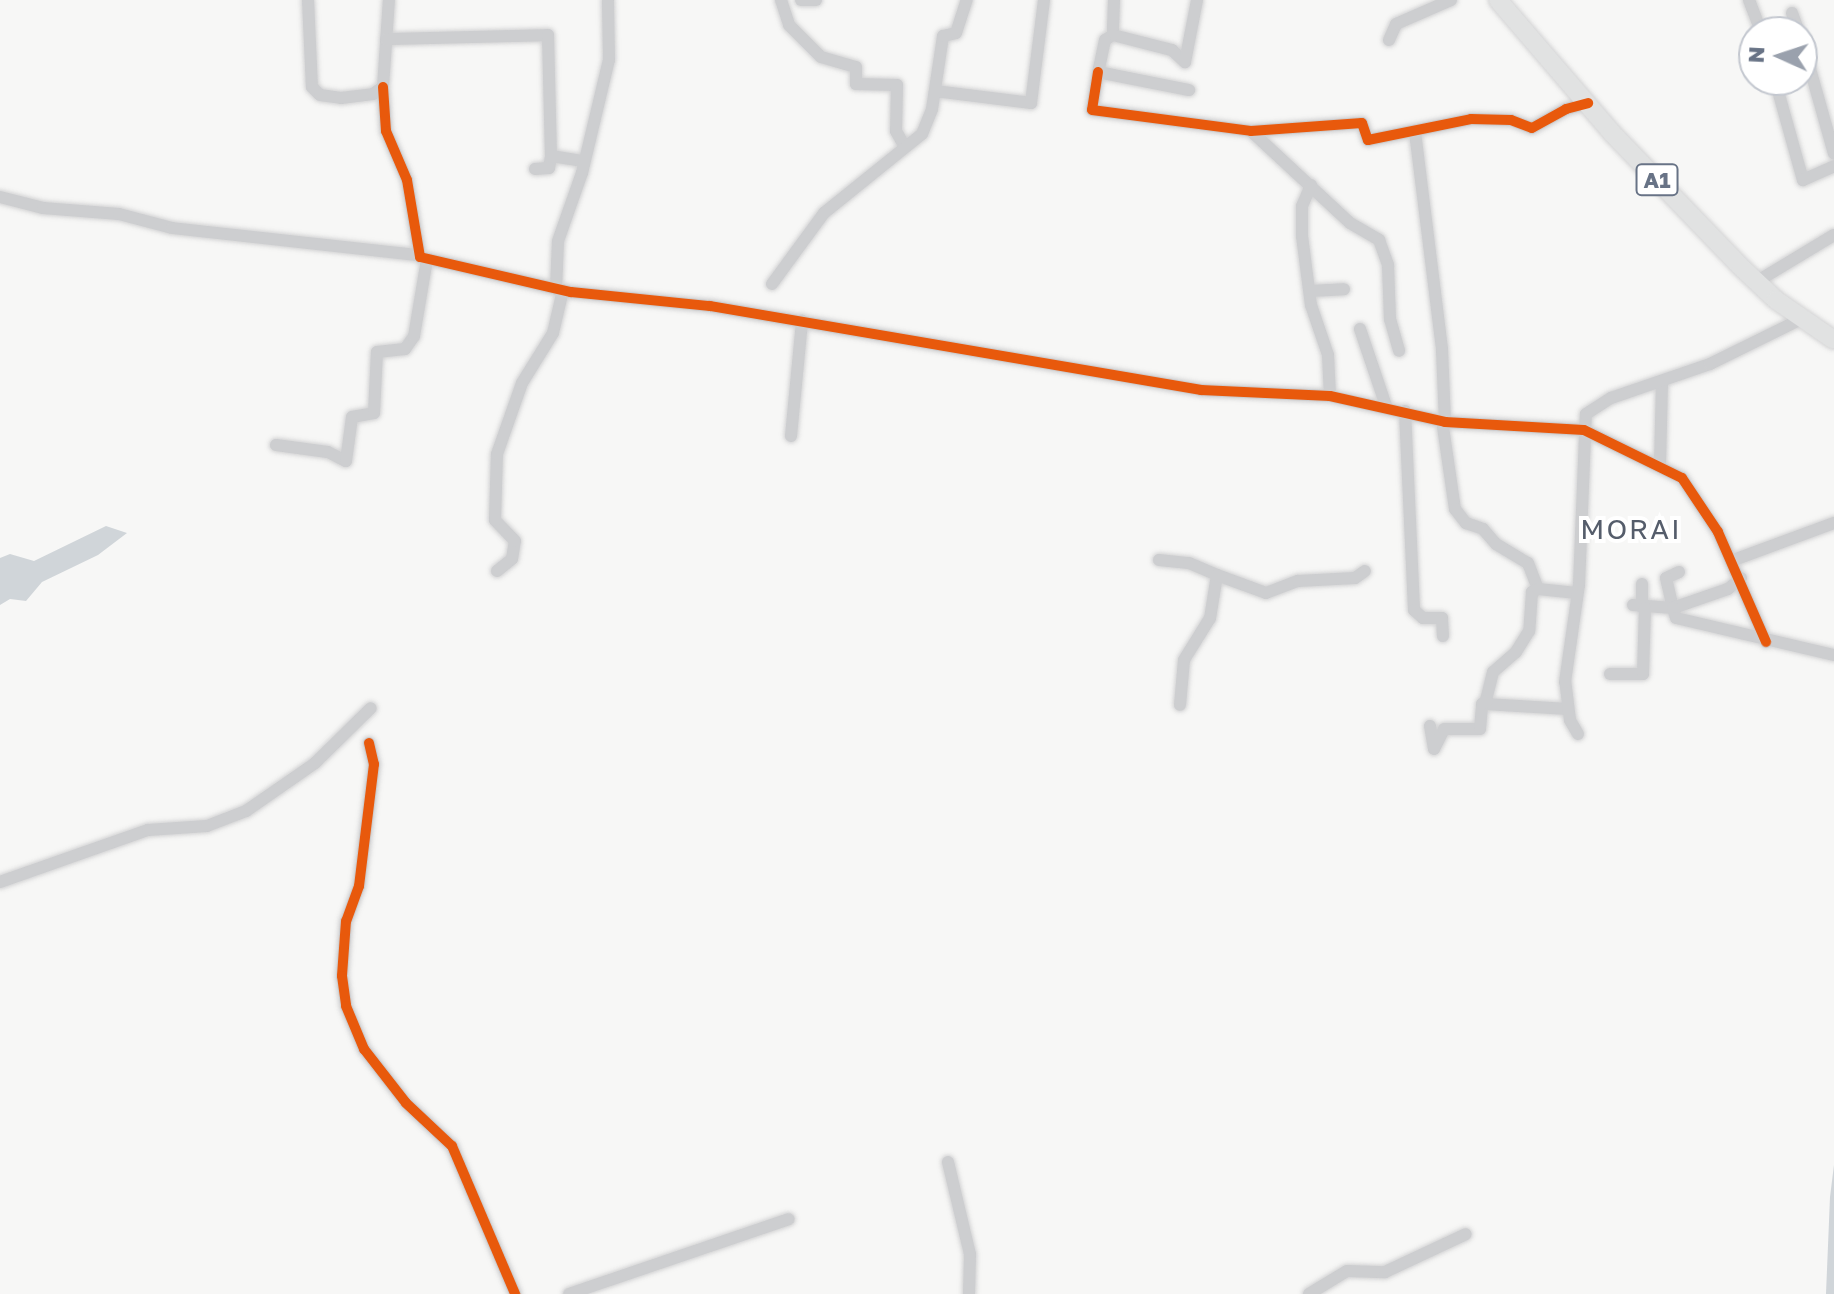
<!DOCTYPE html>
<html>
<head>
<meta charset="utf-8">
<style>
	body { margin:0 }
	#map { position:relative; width:1834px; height:1294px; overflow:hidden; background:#f7f7f6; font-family:"Golos Text",sans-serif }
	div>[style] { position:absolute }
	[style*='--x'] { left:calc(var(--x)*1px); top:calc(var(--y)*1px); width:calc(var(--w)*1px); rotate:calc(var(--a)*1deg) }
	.water>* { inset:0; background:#d0d5d9 }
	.roads { filter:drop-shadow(0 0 2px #d3d3d4) drop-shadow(0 0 2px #d3d3d4) }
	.minor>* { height:12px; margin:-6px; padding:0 6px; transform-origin:6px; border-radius:6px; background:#cdced0 }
	.highway>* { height:18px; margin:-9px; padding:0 9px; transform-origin:9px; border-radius:9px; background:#e1e2e2 }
	.cycleway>* { height:10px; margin:-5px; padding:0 5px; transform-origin:5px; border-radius:5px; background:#e8590c }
	span { translate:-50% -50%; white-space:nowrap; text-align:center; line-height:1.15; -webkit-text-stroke:8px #fff; paint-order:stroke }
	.shield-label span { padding:2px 6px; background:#fff; border:2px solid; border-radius:6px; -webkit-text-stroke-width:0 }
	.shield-label { font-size:22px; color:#687386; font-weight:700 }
	.quarter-label { font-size:28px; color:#555d6b; letter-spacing:2px }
	.north { position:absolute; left:1738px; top:16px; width:80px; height:80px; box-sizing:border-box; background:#fff; border:2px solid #c3c7cf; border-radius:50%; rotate:273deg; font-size:22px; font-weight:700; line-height:32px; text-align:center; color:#687386 }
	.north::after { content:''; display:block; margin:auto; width:28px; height:36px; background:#9aa1ad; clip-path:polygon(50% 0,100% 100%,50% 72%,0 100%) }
</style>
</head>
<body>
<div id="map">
	<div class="water">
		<i style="clip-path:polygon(106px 526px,127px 533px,98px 555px,42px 582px,26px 601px,10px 599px,0 605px,0 558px,10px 554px,34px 561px)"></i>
		<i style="clip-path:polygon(1834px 1165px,1834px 1294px,1826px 1294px,1830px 1197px)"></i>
	</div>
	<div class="roads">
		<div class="minor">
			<i style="--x:308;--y:0;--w:87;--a:87.4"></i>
			<i style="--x:312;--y:87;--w:11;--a:45"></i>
			<i style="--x:320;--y:95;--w:21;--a:8"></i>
			<i style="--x:341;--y:98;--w:32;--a:-7"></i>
			<i style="--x:373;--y:94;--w:12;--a:-35"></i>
			<i style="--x:383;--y:87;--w:87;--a:-86.1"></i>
			<i style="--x:781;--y:0;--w:26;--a:72"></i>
			<i style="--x:789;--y:25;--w:45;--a:45"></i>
			<i style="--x:821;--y:57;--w:36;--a:16"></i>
			<i style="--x:856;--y:67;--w:17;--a:90"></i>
			<i style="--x:856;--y:84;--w:41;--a:1.4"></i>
			<i style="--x:897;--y:85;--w:46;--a:91.2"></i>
			<i style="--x:896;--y:131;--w:18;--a:61"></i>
			<i style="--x:801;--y:0;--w:15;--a:0"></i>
			<i style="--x:1114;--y:0;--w:35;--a:92"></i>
			<i style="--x:1113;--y:35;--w:61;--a:14.3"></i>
			<i style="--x:1172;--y:50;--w:18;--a:43"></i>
			<i style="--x:1185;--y:62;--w:63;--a:-79"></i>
			<i style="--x:1749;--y:0;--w:34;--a:69"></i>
			<i style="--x:1792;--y:13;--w:20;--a:70"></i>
			<i style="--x:1113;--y:35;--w:9;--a:148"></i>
			<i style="--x:1105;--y:40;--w:33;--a:102"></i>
			<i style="--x:1098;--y:72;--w:93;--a:11.2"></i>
			<i style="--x:386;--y:39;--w:162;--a:-1.4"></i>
			<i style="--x:548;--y:35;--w:121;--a:88.6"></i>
			<i style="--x:551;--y:156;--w:12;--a:99"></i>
			<i style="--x:549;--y:168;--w:14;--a:176"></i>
			<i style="--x:1389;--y:40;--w:17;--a:-66"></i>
			<i style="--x:1396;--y:24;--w:60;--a:-23.6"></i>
			<i style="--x:1802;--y:40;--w:118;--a:74.3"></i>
			<i style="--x:1098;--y:72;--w:38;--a:99"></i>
			<i style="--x:1092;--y:110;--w:160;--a:7.5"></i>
			<i style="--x:1251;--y:131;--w:111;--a:-4.1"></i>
			<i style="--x:1362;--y:123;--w:18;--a:71"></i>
			<i style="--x:1368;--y:140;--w:105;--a:-11.5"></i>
			<i style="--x:1471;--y:119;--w:40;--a:1.4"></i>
			<i style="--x:1511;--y:120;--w:22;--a:21"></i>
			<i style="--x:1532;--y:128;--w:39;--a:-29"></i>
			<i style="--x:1566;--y:109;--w:23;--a:-15"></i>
			<i style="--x:1775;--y:80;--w:104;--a:74.4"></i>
			<i style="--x:1803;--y:180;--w:34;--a:-24"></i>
			<i style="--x:383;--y:87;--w:44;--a:86.1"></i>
			<i style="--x:386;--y:131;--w:53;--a:66.8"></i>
			<i style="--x:407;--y:180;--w:78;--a:80.4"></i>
			<i style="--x:420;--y:257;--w:155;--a:13.1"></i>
			<i style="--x:571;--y:292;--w:140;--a:5.8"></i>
			<i style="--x:710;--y:306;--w:498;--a:9.7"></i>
			<i style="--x:1201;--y:390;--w:129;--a:2.7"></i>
			<i style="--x:1330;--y:396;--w:118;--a:12.7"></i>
			<i style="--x:1445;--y:422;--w:139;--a:3.3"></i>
			<i style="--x:1584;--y:430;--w:109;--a:26.1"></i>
			<i style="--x:1682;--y:478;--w:65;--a:56.3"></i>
			<i style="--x:1718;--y:532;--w:120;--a:66.4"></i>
			<i style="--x:935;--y:91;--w:97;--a:7.1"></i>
			<i style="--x:1031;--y:103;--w:104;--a:-82.8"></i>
			<i style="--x:1251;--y:131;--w:135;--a:42.9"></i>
			<i style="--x:1350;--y:223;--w:34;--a:30"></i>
			<i style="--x:1379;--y:240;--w:27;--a:70"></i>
			<i style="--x:1388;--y:265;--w:54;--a:87.9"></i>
			<i style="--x:1390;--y:319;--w:33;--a:74"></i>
			<i style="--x:1415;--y:132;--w:220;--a:82.9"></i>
			<i style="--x:1442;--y:350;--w:72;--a:87.6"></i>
			<i style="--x:551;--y:156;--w:33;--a:9"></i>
			<i style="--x:1311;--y:185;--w:23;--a:113"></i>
			<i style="--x:1302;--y:206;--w:30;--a:90"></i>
			<i style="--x:1302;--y:236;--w:70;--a:82.6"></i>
			<i style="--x:1311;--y:305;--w:53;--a:71.2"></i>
			<i style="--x:1328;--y:355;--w:41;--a:87.2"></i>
			<i style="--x:0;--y:197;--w:44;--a:14.3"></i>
			<i style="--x:43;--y:208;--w:76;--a:4.5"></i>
			<i style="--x:119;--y:214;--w:55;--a:14.8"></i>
			<i style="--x:172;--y:228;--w:247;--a:6.3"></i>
			<i style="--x:1756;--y:282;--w:91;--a:-31.1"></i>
			<i style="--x:772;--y:284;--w:88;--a:-53.8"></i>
			<i style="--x:824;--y:213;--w:126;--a:-38.9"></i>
			<i style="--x:922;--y:134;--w:27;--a:-68"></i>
			<i style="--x:932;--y:109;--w:74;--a:-81.4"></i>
			<i style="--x:943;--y:36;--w:13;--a:-13"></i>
			<i style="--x:956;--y:33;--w:35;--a:-72"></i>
			<i style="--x:556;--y:289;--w:48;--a:-87.6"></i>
			<i style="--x:558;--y:241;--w:72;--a:-70.6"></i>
			<i style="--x:582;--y:173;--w:116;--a:-76.6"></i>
			<i style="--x:609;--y:60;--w:60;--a:-91"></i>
			<i style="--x:1310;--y:291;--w:34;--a:-3"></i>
			<i style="--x:1360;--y:329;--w:81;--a:71.3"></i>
			<i style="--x:1405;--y:411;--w:199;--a:87.4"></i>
			<i style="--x:1414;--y:610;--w:12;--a:42"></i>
			<i style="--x:1423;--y:618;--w:19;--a:0"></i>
			<i style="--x:1442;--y:618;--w:18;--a:87"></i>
			<i style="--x:1442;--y:420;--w:90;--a:81.7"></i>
			<i style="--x:1455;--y:509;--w:18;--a:52"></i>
			<i style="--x:1466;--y:523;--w:18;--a:19"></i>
			<i style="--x:1483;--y:529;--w:20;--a:49"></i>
			<i style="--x:1496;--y:544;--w:37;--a:31"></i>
			<i style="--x:1528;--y:563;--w:28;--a:69"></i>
			<i style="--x:1538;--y:589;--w:7;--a:153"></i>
			<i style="--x:1532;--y:592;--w:39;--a:94"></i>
			<i style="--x:1529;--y:631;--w:25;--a:122"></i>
			<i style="--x:1516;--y:652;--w:30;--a:139"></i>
			<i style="--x:1493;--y:672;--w:33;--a:104"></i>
			<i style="--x:1485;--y:704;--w:83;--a:3.4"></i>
			<i style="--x:791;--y:436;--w:116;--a:-84.5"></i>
			<i style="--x:276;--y:445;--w:52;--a:7.7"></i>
			<i style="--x:328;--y:452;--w:20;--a:27"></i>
			<i style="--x:346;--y:461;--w:44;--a:-82.2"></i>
			<i style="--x:352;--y:417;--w:22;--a:-10"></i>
			<i style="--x:374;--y:413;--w:61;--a:-87.2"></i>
			<i style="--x:377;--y:352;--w:28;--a:-6"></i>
			<i style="--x:405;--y:349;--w:16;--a:-55"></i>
			<i style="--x:414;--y:336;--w:78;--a:-80.4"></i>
			<i style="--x:1660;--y:464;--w:83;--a:-88.6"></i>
			<i style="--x:1159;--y:560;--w:30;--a:6"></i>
			<i style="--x:1189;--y:563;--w:30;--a:23"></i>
			<i style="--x:1217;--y:575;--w:44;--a:99.2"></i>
			<i style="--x:1210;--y:618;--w:49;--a:121.8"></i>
			<i style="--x:1184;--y:660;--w:45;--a:95.1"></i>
			<i style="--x:1731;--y:561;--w:110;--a:-20.3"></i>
			<i style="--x:497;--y:571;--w:19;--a:-39"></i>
			<i style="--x:512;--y:559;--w:18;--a:-81"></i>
			<i style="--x:515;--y:541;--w:29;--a:-134"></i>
			<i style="--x:495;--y:520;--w:66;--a:-88.3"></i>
			<i style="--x:497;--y:454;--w:75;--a:-70.6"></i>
			<i style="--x:522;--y:383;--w:59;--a:-58.2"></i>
			<i style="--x:553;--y:333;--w:44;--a:-76.9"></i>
			<i style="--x:1679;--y:572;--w:14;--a:155"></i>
			<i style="--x:1666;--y:578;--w:31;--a:77"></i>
			<i style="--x:1673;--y:608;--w:58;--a:-19.1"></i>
			<i style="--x:1728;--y:589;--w:17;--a:-40"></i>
			<i style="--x:1217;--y:575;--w:52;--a:20.2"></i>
			<i style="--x:1266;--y:593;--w:34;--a:-21"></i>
			<i style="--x:1298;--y:581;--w:57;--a:-3"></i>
			<i style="--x:1355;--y:578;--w:12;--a:-35"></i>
			<i style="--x:1642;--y:584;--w:23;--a:90"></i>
			<i style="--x:1538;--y:589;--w:39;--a:6"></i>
			<i style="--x:1633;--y:605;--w:40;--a:4.3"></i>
			<i style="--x:1673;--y:608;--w:10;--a:73"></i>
			<i style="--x:1676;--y:618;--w:162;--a:13.2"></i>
			<i style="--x:1610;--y:674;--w:33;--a:0"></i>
			<i style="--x:1643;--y:674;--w:66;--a:-88.3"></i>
			<i style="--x:1430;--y:726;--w:23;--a:80"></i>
			<i style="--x:1434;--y:749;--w:22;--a:-63"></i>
			<i style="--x:1444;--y:729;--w:36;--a:0"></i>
			<i style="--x:1480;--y:729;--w:25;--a:-85"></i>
			<i style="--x:1482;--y:704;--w:6;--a:-31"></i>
			<i style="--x:1578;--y:734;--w:16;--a:-120"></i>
			<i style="--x:1570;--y:720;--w:38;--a:-97"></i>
			<i style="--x:1565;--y:682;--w:98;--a:-81.8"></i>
			<i style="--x:1579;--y:585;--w:171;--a:-87.7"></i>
			<i style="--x:1586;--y:414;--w:30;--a:-33"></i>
			<i style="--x:1611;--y:398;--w:105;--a:-19"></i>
			<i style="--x:1710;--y:364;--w:104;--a:-26.3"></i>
			<i style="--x:369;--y:743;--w:22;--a:77"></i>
			<i style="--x:374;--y:764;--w:123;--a:97"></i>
			<i style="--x:359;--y:886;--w:37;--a:110"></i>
			<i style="--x:346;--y:921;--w:55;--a:94.2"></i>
			<i style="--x:342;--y:976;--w:30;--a:82"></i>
			<i style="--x:346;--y:1006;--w:47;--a:67.3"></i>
			<i style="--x:364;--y:1049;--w:68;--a:52.1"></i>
			<i style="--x:406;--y:1103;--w:63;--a:43.1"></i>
			<i style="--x:452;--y:1146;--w:161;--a:66.9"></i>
			<i style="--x:0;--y:882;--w:157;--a:-19.4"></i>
			<i style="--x:148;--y:830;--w:59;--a:-3.9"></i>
			<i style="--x:207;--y:826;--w:42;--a:-21"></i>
			<i style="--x:246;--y:811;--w:84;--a:-34.8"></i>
			<i style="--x:315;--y:763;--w:78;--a:-44.5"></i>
			<i style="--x:948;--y:1162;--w:95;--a:76.6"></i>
			<i style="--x:970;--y:1254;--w:40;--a:91.4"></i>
			<i style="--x:569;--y:1294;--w:232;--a:-18.8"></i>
			<i style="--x:1309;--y:1294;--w:44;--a:-31.2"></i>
			<i style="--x:1347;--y:1271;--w:38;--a:2"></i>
			<i style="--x:1385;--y:1272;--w:89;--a:-25.1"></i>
		</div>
		<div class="highway">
			<i style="--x:1498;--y:0;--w:175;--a:49.4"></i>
			<i style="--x:1612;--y:133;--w:186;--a:46.1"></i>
			<i style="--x:1741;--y:267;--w:48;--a:43.3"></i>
			<i style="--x:1776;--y:300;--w:70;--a:34.6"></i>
		</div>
	</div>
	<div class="cycleway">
		<i style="--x:1098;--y:72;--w:38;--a:99"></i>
		<i style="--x:1092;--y:110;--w:160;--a:7.5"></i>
		<i style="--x:1251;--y:131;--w:111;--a:-4.1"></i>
		<i style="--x:1362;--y:123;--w:18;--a:71"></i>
		<i style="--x:1368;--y:140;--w:105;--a:-11.5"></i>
		<i style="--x:1471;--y:119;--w:40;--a:1.4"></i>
		<i style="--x:1511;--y:120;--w:22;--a:21"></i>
		<i style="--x:1532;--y:128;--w:39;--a:-29"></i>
		<i style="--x:1566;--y:109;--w:23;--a:-15"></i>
		<i style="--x:383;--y:87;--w:44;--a:86.1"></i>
		<i style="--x:386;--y:131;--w:53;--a:66.8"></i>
		<i style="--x:407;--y:180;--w:78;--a:80.4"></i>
		<i style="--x:420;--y:257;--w:155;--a:13.1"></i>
		<i style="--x:571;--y:292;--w:140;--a:5.8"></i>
		<i style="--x:710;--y:306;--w:498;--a:9.7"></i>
		<i style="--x:1201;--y:390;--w:129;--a:2.7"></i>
		<i style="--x:1330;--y:396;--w:118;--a:12.7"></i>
		<i style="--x:1445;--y:422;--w:139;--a:3.3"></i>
		<i style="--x:1584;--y:430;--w:109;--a:26.1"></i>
		<i style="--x:1682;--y:478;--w:65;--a:56.3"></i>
		<i style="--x:1718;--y:532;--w:120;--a:66.4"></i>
		<i style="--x:369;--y:743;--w:22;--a:77"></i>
		<i style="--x:374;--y:764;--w:123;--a:97"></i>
		<i style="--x:359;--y:886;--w:37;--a:110"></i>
		<i style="--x:346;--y:921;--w:55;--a:94.2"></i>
		<i style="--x:342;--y:976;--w:30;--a:82"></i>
		<i style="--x:346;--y:1006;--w:47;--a:67.3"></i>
		<i style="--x:364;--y:1049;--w:68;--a:52.1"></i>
		<i style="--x:406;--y:1103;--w:63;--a:43.1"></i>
		<i style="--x:452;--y:1146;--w:161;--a:66.9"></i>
	</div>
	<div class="shield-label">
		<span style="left:1657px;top:180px">A1</span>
	</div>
	<div class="quarter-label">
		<span style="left:1631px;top:529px">MORAI</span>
	</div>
	<div class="north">N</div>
</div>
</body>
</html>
